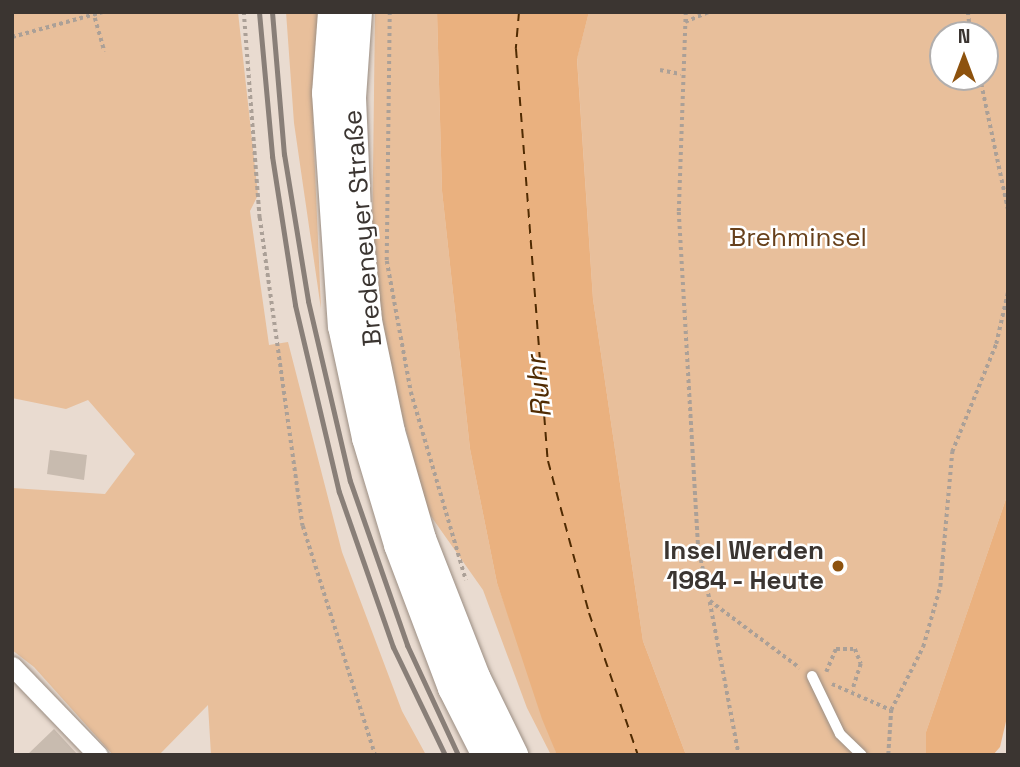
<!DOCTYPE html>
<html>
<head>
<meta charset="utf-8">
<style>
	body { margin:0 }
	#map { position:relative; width:1020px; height:767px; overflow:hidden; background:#e9dbd0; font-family:"Space Grotesk",sans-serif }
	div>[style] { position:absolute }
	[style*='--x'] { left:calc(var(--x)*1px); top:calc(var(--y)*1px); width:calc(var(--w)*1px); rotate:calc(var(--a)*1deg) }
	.green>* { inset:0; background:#e8bf9b }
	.water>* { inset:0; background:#eab17f }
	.ferry>* { height:2px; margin-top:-1px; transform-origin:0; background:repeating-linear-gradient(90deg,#502b02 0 9px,transparent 0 16px) }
	.building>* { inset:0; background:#c8bbaf }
	.path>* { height:3.5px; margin-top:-1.75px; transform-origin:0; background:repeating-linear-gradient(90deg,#aba097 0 3.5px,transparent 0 7px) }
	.roads { filter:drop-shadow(0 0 2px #9b8e83) drop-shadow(0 0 2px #9b8e83) }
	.service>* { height:10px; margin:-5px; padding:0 5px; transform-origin:5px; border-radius:5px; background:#fff }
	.minor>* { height:19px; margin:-9.5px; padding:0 9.5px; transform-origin:9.5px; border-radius:9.5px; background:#fff }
	.primary>* { height:30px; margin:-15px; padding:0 15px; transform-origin:15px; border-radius:15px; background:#fff }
	.rail>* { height:5px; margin:-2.5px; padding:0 2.5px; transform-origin:2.5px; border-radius:2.5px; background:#897f78 }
	.dots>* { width:19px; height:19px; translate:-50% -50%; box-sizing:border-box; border:4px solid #fff; border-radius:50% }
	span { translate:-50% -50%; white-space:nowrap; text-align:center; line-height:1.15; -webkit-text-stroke:5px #fff; paint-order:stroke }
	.street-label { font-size:26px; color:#3b3531 }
	.park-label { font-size:26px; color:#67401b }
	.poi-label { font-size:26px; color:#3b3531; font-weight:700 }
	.right { translate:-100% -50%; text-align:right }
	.water-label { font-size:28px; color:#502b02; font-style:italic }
	.frame { position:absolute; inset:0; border:14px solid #3b3531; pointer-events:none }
	.north { position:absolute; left:929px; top:21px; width:70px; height:70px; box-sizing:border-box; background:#fff; border:2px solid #b1aead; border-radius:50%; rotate:0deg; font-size:19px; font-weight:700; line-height:28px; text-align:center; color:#3b3531 }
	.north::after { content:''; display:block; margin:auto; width:24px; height:32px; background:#8d520e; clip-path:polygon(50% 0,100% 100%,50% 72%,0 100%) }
</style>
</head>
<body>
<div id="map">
	<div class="green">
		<i style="clip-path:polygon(12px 12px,238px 12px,258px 195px,250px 211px,269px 345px,288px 342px,342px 552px,402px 711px,426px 755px,211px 755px,208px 705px,159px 755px,113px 755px,34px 667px,12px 650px,12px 488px,105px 494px,135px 454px,88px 400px,66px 409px,12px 398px)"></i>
		<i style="clip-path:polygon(286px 12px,320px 12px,313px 124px,321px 309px,294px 123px)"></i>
		<i style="clip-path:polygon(375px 12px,437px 12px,442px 191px,470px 449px,497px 583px,557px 755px,551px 755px,527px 708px,483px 590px,428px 512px,391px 374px,372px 252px)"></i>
		<i style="clip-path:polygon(evenodd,589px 12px,1008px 12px,1008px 493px,926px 732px,926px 755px,686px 755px,643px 641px,593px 299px,577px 58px,589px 12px,943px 35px,985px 35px,985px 77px,943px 77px,943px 35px)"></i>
	</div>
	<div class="water">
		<i style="clip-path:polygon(437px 12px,589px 12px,577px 59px,593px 299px,643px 641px,686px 755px,557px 755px,542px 719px,497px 583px,470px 449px,442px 191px)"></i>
		<i style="clip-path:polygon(1008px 493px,1008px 713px,1000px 747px,993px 755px,926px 755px,926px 732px)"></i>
	</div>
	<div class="ferry">
		<i style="--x:519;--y:12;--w:37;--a:95"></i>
		<i style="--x:516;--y:49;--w:413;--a:85.6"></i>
		<i style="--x:548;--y:461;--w:157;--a:74.9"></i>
		<i style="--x:589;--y:613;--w:150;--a:71"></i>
	</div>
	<div class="building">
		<i style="clip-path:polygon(50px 450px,87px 455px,84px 480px,47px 474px)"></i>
		<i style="clip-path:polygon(54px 729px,78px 755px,27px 755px)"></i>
	</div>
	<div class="path">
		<i style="--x:244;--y:12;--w:207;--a:85.6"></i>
		<i style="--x:260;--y:218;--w:311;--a:82.1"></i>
		<i style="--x:303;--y:526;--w:240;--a:72.5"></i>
		<i style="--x:390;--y:12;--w:249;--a:90.7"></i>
		<i style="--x:387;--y:261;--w:133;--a:79.6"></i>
		<i style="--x:411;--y:392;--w:196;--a:73.7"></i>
		<i style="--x:686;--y:12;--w:200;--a:92"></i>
		<i style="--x:679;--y:212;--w:335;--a:86.7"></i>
		<i style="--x:698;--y:546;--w:56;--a:77.7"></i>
		<i style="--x:710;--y:601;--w:112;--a:36.7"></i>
		<i style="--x:968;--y:12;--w:23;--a:83"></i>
		<i style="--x:95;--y:18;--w:35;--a:74"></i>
		<i style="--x:685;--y:22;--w:26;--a:-23"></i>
		<i style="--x:12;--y:37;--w:94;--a:-15.4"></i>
		<i style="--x:660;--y:70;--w:21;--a:11"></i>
		<i style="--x:980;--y:77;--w:135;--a:78"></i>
		<i style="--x:710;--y:602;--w:156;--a:79.3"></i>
		<i style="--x:826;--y:672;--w:25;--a:-67"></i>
		<i style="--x:836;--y:649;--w:19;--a:0"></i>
		<i style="--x:855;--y:649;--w:16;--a:68"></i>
		<i style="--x:861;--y:664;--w:28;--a:108"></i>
		<i style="--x:832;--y:684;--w:64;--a:23.8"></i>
		<i style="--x:888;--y:755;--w:45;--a:-86.2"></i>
		<i style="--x:891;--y:710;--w:71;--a:-63.1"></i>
		<i style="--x:923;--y:647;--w:62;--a:-74.2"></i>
		<i style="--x:940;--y:587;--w:136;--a:-84.9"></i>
		<i style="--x:952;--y:452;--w:117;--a:-67.8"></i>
		<i style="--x:996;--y:344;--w:54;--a:-77.2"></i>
	</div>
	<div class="roads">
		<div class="service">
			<i style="--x:812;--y:676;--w:64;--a:64.2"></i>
			<i style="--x:840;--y:734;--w:30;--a:44"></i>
		</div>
		<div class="minor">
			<i style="--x:12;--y:666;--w:124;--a:46"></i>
		</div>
		<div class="primary">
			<i style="--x:333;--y:12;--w:81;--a:94.2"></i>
			<i style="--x:327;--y:93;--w:234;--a:86.1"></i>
			<i style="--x:343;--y:326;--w:115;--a:77.9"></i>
			<i style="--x:367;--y:438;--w:112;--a:73.3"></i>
			<i style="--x:399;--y:545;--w:153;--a:69.3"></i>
			<i style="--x:453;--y:688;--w:75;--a:63.1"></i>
			<i style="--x:357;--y:12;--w:86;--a:94"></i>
			<i style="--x:351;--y:98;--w:114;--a:87.5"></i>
			<i style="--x:356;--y:212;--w:110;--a:84.2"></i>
			<i style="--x:367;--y:321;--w:113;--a:78.3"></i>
			<i style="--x:390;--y:432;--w:111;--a:73.8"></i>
			<i style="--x:421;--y:539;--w:150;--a:68.6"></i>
			<i style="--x:476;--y:679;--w:85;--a:64"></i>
		</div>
	</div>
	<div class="rail">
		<i style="--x:259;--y:12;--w:145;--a:84.8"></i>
		<i style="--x:272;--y:156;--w:151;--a:81.2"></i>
		<i style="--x:295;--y:305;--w:192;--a:76.8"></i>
		<i style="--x:339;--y:492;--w:164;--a:70.8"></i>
		<i style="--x:393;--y:647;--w:120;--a:64.3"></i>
		<i style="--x:272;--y:12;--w:143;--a:85.2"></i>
		<i style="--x:284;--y:154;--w:149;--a:80.7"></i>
		<i style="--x:308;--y:301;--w:185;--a:76.9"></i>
		<i style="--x:350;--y:481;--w:174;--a:70.8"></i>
		<i style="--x:407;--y:645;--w:121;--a:65.1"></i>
	</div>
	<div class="dots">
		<i style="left:838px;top:566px;background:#8d520e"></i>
	</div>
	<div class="street-label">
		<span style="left:363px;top:228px;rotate:-95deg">Bredeneyer Straße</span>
	</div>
	<div class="park-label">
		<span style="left:798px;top:238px">Brehminsel</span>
	</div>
	<div class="poi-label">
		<span class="right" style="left:824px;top:566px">Insel Werden<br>1984 - Heute</span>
	</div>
	<div class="water-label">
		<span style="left:538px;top:387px;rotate:-96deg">Ruhr</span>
	</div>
	<div class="frame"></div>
	<div class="north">N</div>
</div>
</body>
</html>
